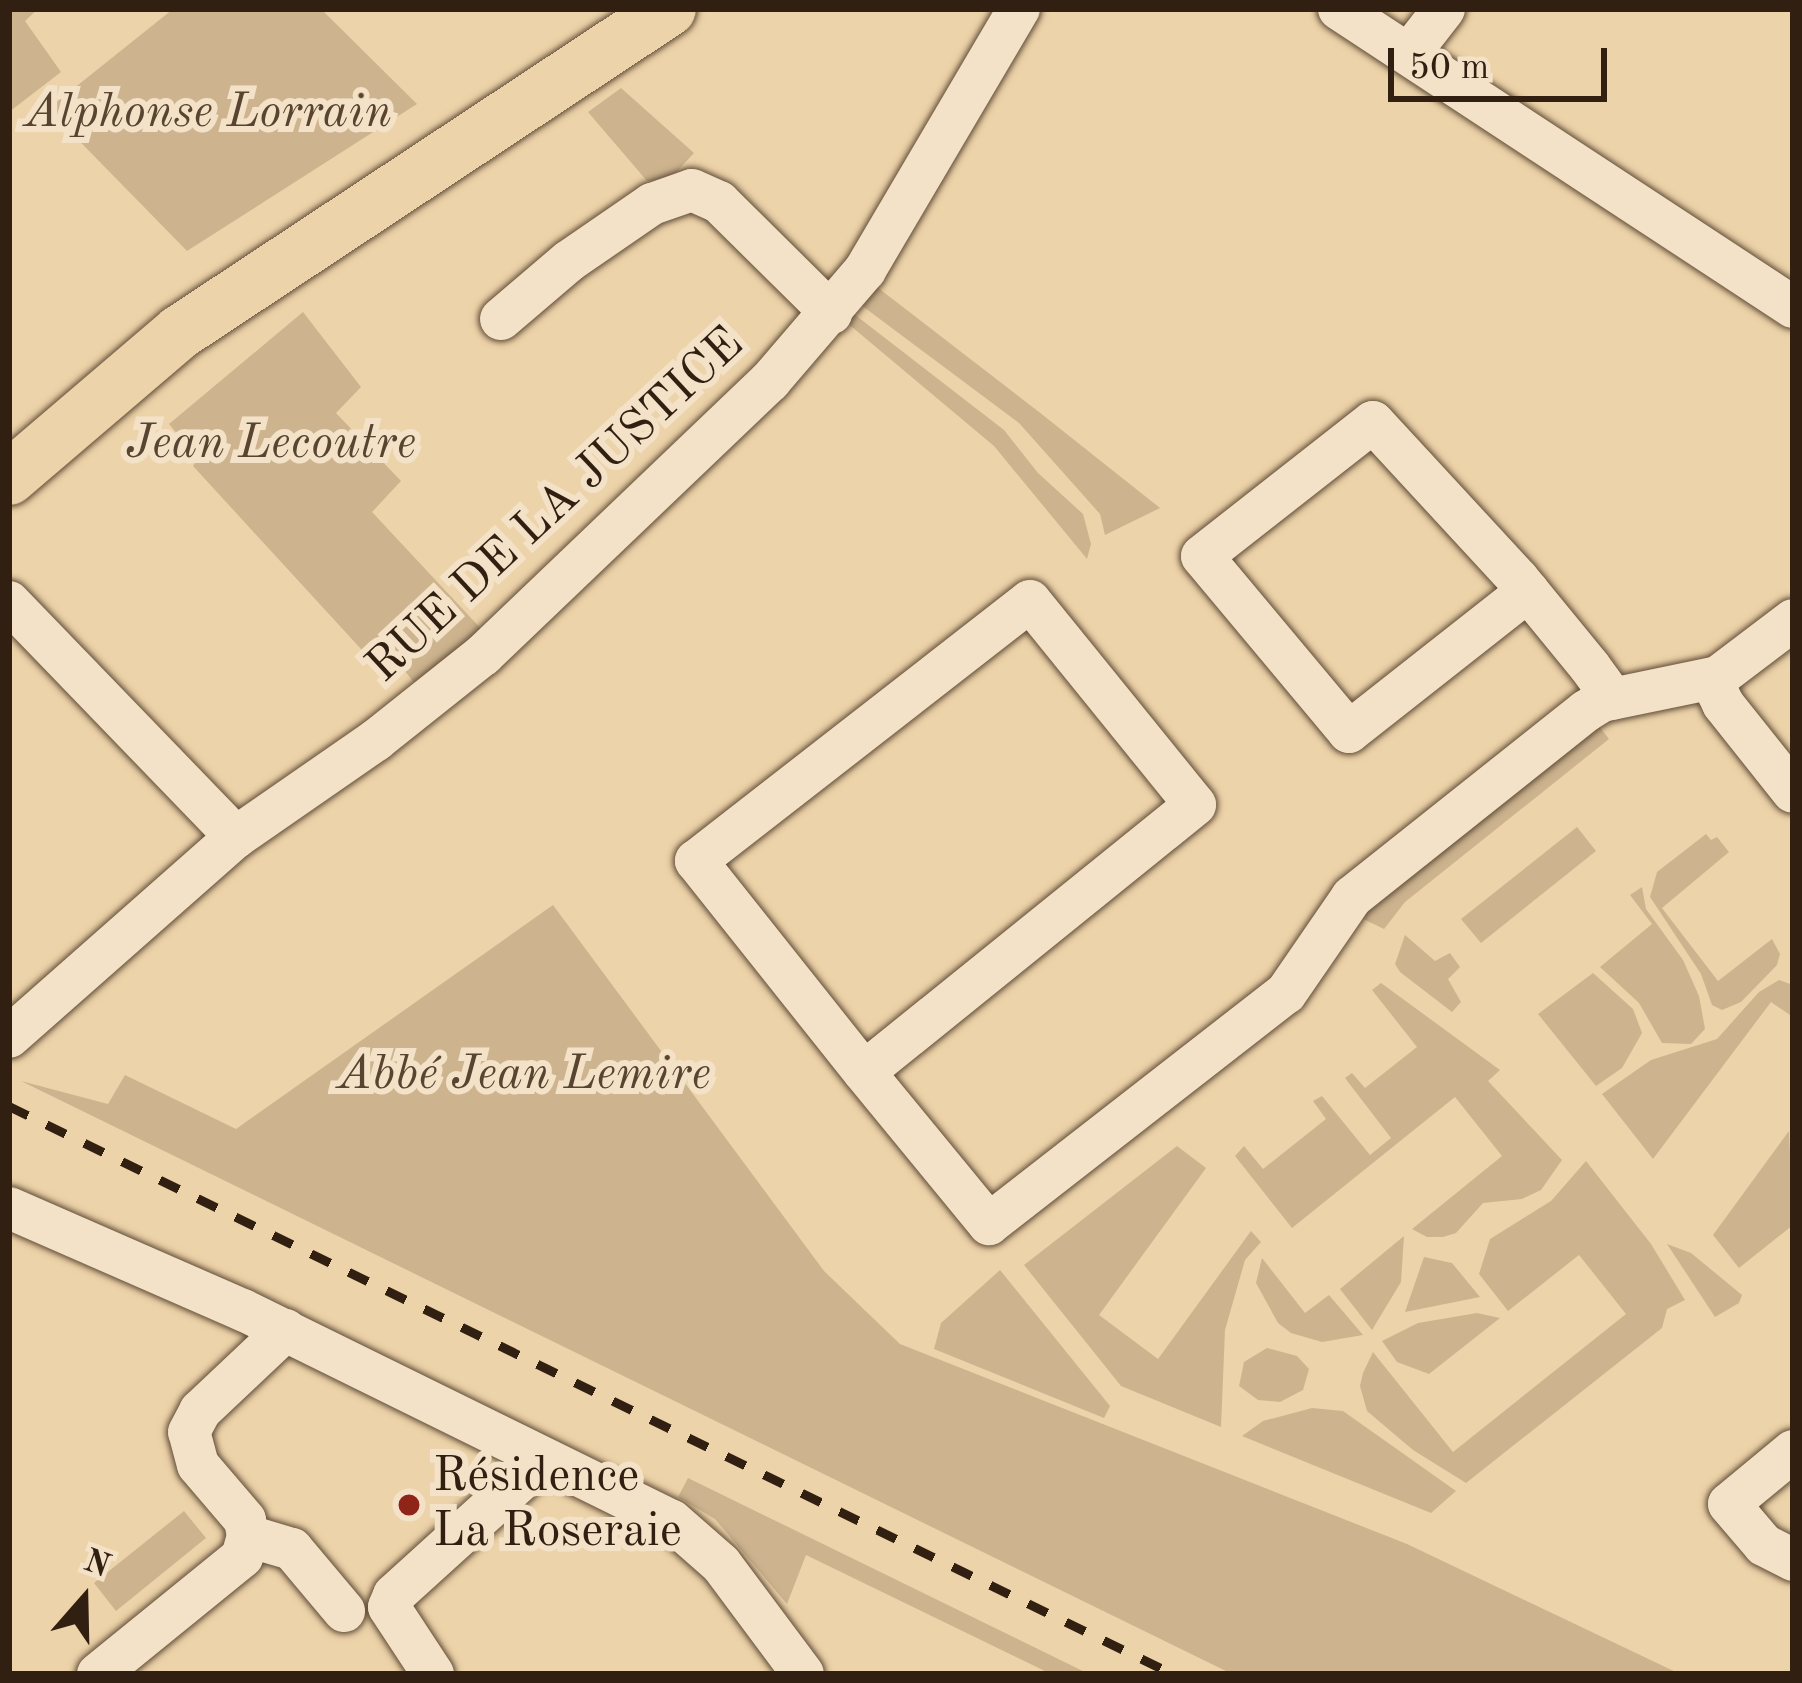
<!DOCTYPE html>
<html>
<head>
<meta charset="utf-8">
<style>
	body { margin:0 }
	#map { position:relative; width:1802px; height:1683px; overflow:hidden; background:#edd3a9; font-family:"Old Standard TT",serif }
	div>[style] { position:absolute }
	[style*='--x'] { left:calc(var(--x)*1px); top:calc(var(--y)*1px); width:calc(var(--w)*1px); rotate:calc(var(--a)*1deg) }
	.green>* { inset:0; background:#cdb48f }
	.roads { filter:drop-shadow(0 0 3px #604c37) drop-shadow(0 0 3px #604c37) }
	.minor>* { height:42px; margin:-21px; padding:0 21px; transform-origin:21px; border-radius:21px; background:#f3e2c7 }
	.major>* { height:54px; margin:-27px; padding:0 27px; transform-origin:27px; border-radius:27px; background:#edd3a9 }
	.rail>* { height:9px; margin-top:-4.5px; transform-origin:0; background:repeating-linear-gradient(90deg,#311f11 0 21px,transparent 0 42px) }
	.dots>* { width:33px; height:33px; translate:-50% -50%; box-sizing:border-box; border:6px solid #f3e2c7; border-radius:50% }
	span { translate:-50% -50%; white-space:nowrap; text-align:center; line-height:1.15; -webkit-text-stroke:12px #f3e2c7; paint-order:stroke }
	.park-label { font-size:48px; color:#584430; font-style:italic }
	.street-label { font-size:48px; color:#311f11 }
	.poi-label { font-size:48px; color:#311f11 }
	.left { translate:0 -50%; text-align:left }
	.frame { position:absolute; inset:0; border:12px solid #311f11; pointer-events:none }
	.north { position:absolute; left:24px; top:1539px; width:120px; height:120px; -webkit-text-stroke:9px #f3e2c7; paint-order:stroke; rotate:20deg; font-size:33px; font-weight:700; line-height:48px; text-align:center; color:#311f11 }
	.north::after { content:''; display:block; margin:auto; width:42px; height:54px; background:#311f11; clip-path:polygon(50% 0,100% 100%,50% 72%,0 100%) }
	.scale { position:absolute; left:1388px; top:48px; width:219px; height:54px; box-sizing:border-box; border:6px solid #311f11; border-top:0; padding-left:15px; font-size:36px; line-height:42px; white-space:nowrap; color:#311f11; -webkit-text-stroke:9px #f3e2c7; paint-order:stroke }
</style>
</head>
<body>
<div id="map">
	<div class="green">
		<i style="clip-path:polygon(9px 9px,38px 9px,25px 21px,61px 72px,9px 112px)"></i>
		<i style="clip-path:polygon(173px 9px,321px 9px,417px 104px,187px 251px,48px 109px)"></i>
		<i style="clip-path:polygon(621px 88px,694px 153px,670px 179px,647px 181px,588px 112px)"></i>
		<i style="clip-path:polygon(877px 287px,1039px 412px,1160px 508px,1105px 535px,1100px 514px,1019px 423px,861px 305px)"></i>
		<i style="clip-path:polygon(303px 312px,361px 387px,336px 413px,401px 481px,372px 512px,485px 633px,420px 690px,397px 661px,383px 673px,193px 466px,198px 459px,169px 424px)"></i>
		<i style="clip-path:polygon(854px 314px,1004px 430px,1038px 473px,1083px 514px,1091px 544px,1087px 559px,994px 446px,846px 322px)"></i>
		<i style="clip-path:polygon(1598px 725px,1609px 739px,1405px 902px,1384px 929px,1357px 916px)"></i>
		<i style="clip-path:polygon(1577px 827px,1596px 851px,1481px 943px,1461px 919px)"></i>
		<i style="clip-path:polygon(1706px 834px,1711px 840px,1717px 837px,1729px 852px,1662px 908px,1718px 981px,1772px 939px,1780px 954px,1777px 965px,1741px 1002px,1722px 1010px,1712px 1005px,1701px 974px,1650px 897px,1657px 872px)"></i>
		<i style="clip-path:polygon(1642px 887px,1646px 909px,1683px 960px,1699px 996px,1705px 1029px,1691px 1044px,1662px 1043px,1639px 1003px,1600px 967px,1652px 924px,1630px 895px)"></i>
		<i style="clip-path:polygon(553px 905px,824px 1271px,900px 1344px,1407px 1544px,1680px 1674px,1232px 1674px,21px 1081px,108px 1104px,125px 1075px,236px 1129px)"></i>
		<i style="clip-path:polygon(1405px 935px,1435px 961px,1450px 953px,1460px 967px,1448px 979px,1461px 1002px,1452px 1012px,1400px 972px,1395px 964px)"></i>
		<i style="clip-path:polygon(1593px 973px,1633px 1009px,1642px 1033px,1622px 1068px,1596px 1086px,1538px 1014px)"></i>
		<i style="clip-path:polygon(1779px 980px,1793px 985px,1793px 1017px,1771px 1002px,1653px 1159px,1602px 1094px,1651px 1060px,1717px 1039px,1759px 992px)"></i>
		<i style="clip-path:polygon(1381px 983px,1500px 1070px,1488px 1081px,1562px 1160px,1541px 1190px,1522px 1199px,1483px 1203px,1456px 1233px,1443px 1237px,1427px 1237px,1412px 1229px,1502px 1156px,1455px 1097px,1292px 1228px,1235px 1156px,1244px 1146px,1263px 1169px,1326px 1119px,1313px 1101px,1322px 1096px,1370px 1155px,1391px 1138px,1345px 1078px,1352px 1073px,1365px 1088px,1417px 1047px,1372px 990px)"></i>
		<i style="clip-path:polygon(1789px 1131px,1793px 1225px,1739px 1268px,1713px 1235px)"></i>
		<i style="clip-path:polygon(1177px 1146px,1206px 1168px,1099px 1315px,1158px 1359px,1251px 1231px,1261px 1242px,1245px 1260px,1225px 1330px,1221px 1427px,1121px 1386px,1024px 1265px)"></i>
		<i style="clip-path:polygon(1586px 1161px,1651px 1244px,1685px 1300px,1667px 1309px,1662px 1328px,1466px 1483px,1413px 1450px,1367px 1411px,1360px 1386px,1363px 1373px,1373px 1352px,1453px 1452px,1626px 1314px,1579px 1255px,1508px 1311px,1479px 1274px,1490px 1239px,1551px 1201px)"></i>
		<i style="clip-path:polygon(1404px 1236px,1401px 1282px,1372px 1330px,1340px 1289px)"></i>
		<i style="clip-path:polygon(1667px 1244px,1691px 1253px,1742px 1295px,1739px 1303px,1715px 1317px)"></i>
		<i style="clip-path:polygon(1424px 1257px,1452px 1263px,1480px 1297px,1405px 1312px)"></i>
		<i style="clip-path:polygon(1262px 1258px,1305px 1313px,1329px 1295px,1363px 1335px,1322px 1342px,1291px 1333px,1278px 1323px,1256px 1283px)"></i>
		<i style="clip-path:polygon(1000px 1270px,1110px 1406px,1104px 1418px,934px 1349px,941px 1323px)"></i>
		<i style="clip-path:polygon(1477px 1313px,1500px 1318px,1429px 1374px,1397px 1362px,1382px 1341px,1418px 1323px)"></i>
		<i style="clip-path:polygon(1267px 1348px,1297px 1356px,1309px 1369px,1303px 1390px,1280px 1402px,1258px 1400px,1239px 1386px,1244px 1362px)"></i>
		<i style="clip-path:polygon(1312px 1408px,1343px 1411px,1456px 1491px,1431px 1513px,1242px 1436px,1263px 1421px)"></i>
		<i style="clip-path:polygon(688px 1478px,1089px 1674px,1051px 1674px,806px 1555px,787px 1604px,715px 1519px,678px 1497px)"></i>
		<i style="clip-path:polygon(184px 1511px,206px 1538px,116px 1611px,94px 1583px)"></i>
	</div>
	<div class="roads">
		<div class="minor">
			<i style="--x:1339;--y:9;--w:543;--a:33.28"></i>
			<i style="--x:1409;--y:54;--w:57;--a:-52.1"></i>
			<i style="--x:501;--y:319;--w:89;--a:-40.5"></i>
			<i style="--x:569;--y:261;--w:101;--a:-34.5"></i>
			<i style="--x:652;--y:204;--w:42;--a:-19.3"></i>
			<i style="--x:692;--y:190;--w:30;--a:24"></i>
			<i style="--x:719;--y:202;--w:158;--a:44.7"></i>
			<i style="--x:1528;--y:591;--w:228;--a:141.8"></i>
			<i style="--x:1349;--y:732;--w:229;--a:-129.9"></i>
			<i style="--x:1202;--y:556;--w:217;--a:-38.1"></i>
			<i style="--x:1373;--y:422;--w:214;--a:47.3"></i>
			<i style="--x:1518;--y:579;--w:114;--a:50.7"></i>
			<i style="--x:1590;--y:667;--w:39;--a:54"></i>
			<i style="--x:1030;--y:601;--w:262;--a:51"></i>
			<i style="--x:1195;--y:805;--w:425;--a:141.1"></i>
			<i style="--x:864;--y:1072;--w:270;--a:-128.5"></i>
			<i style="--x:696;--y:861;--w:423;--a:-37.9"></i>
			<i style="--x:9;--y:602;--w:327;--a:46"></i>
			<i style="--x:1711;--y:679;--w:28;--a:64"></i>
			<i style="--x:1723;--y:704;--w:112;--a:51.5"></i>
			<i style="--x:9;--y:1037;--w:303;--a:-41.4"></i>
			<i style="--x:236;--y:837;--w:170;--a:-34.7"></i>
			<i style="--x:376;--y:740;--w:137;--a:-38.5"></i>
			<i style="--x:483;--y:655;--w:397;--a:-43.7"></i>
			<i style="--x:770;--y:381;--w:146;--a:-49.4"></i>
			<i style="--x:865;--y:270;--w:303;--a:-59.5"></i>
			<i style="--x:864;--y:1072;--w:197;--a:50.6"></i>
			<i style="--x:989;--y:1224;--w:376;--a:-37.9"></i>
			<i style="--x:1286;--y:993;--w:116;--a:-55.5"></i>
			<i style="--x:1352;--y:897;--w:299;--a:-38.5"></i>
			<i style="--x:1586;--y:711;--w:19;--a:-32"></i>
			<i style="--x:1602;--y:701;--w:118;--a:-11.7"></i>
			<i style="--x:1718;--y:677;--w:94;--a:-37.2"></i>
			<i style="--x:9;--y:1208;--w:255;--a:23.6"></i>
			<i style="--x:243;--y:1310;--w:478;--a:26.2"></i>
			<i style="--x:672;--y:1521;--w:65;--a:41.3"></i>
			<i style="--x:721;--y:1564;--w:137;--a:53.3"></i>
			<i style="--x:1793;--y:1451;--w:83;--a:140.4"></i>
			<i style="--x:1729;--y:1504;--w:54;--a:49.5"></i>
			<i style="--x:1764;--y:1545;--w:33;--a:27"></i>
			<i style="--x:248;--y:1536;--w:46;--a:16.5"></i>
			<i style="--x:292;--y:1549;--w:81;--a:50"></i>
			<i style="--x:98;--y:1674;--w:186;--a:-39.1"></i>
			<i style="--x:242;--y:1557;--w:22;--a:-74"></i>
			<i style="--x:248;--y:1536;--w:16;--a:-101"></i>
			<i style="--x:245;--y:1520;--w:72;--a:-130.5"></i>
			<i style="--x:198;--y:1465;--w:34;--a:-105"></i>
			<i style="--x:189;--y:1432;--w:24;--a:-62"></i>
			<i style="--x:200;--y:1411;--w:118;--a:-43.3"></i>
			<i style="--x:433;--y:1674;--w:80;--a:-123.3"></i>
			<i style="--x:389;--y:1607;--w:13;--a:-67"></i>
			<i style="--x:394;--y:1595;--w:202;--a:-42.2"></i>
		</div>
		<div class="major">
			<i style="--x:9;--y:478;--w:225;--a:-40.5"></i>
			<i style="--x:180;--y:332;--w:586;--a:-33.45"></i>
		</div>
	</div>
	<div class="rail">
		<i style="--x:9;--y:1106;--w:1295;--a:26.01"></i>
	</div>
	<div class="dots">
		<i style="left:409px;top:1505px;background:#8f2418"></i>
	</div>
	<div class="park-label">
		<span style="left:208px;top:114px">Alphonse Lorrain</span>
		<span style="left:271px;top:445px">Jean Lecoutre</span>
		<span style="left:524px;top:1076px">Abbé Jean Lemire</span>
	</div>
	<div class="street-label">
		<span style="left:556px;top:506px;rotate:-43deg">RUE DE LA JUSTICE</span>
	</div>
	<div class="poi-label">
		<span class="left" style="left:433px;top:1505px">Résidence<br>La Roseraie</span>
	</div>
	<div class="frame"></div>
	<div class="north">N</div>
	<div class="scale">50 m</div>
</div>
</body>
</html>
